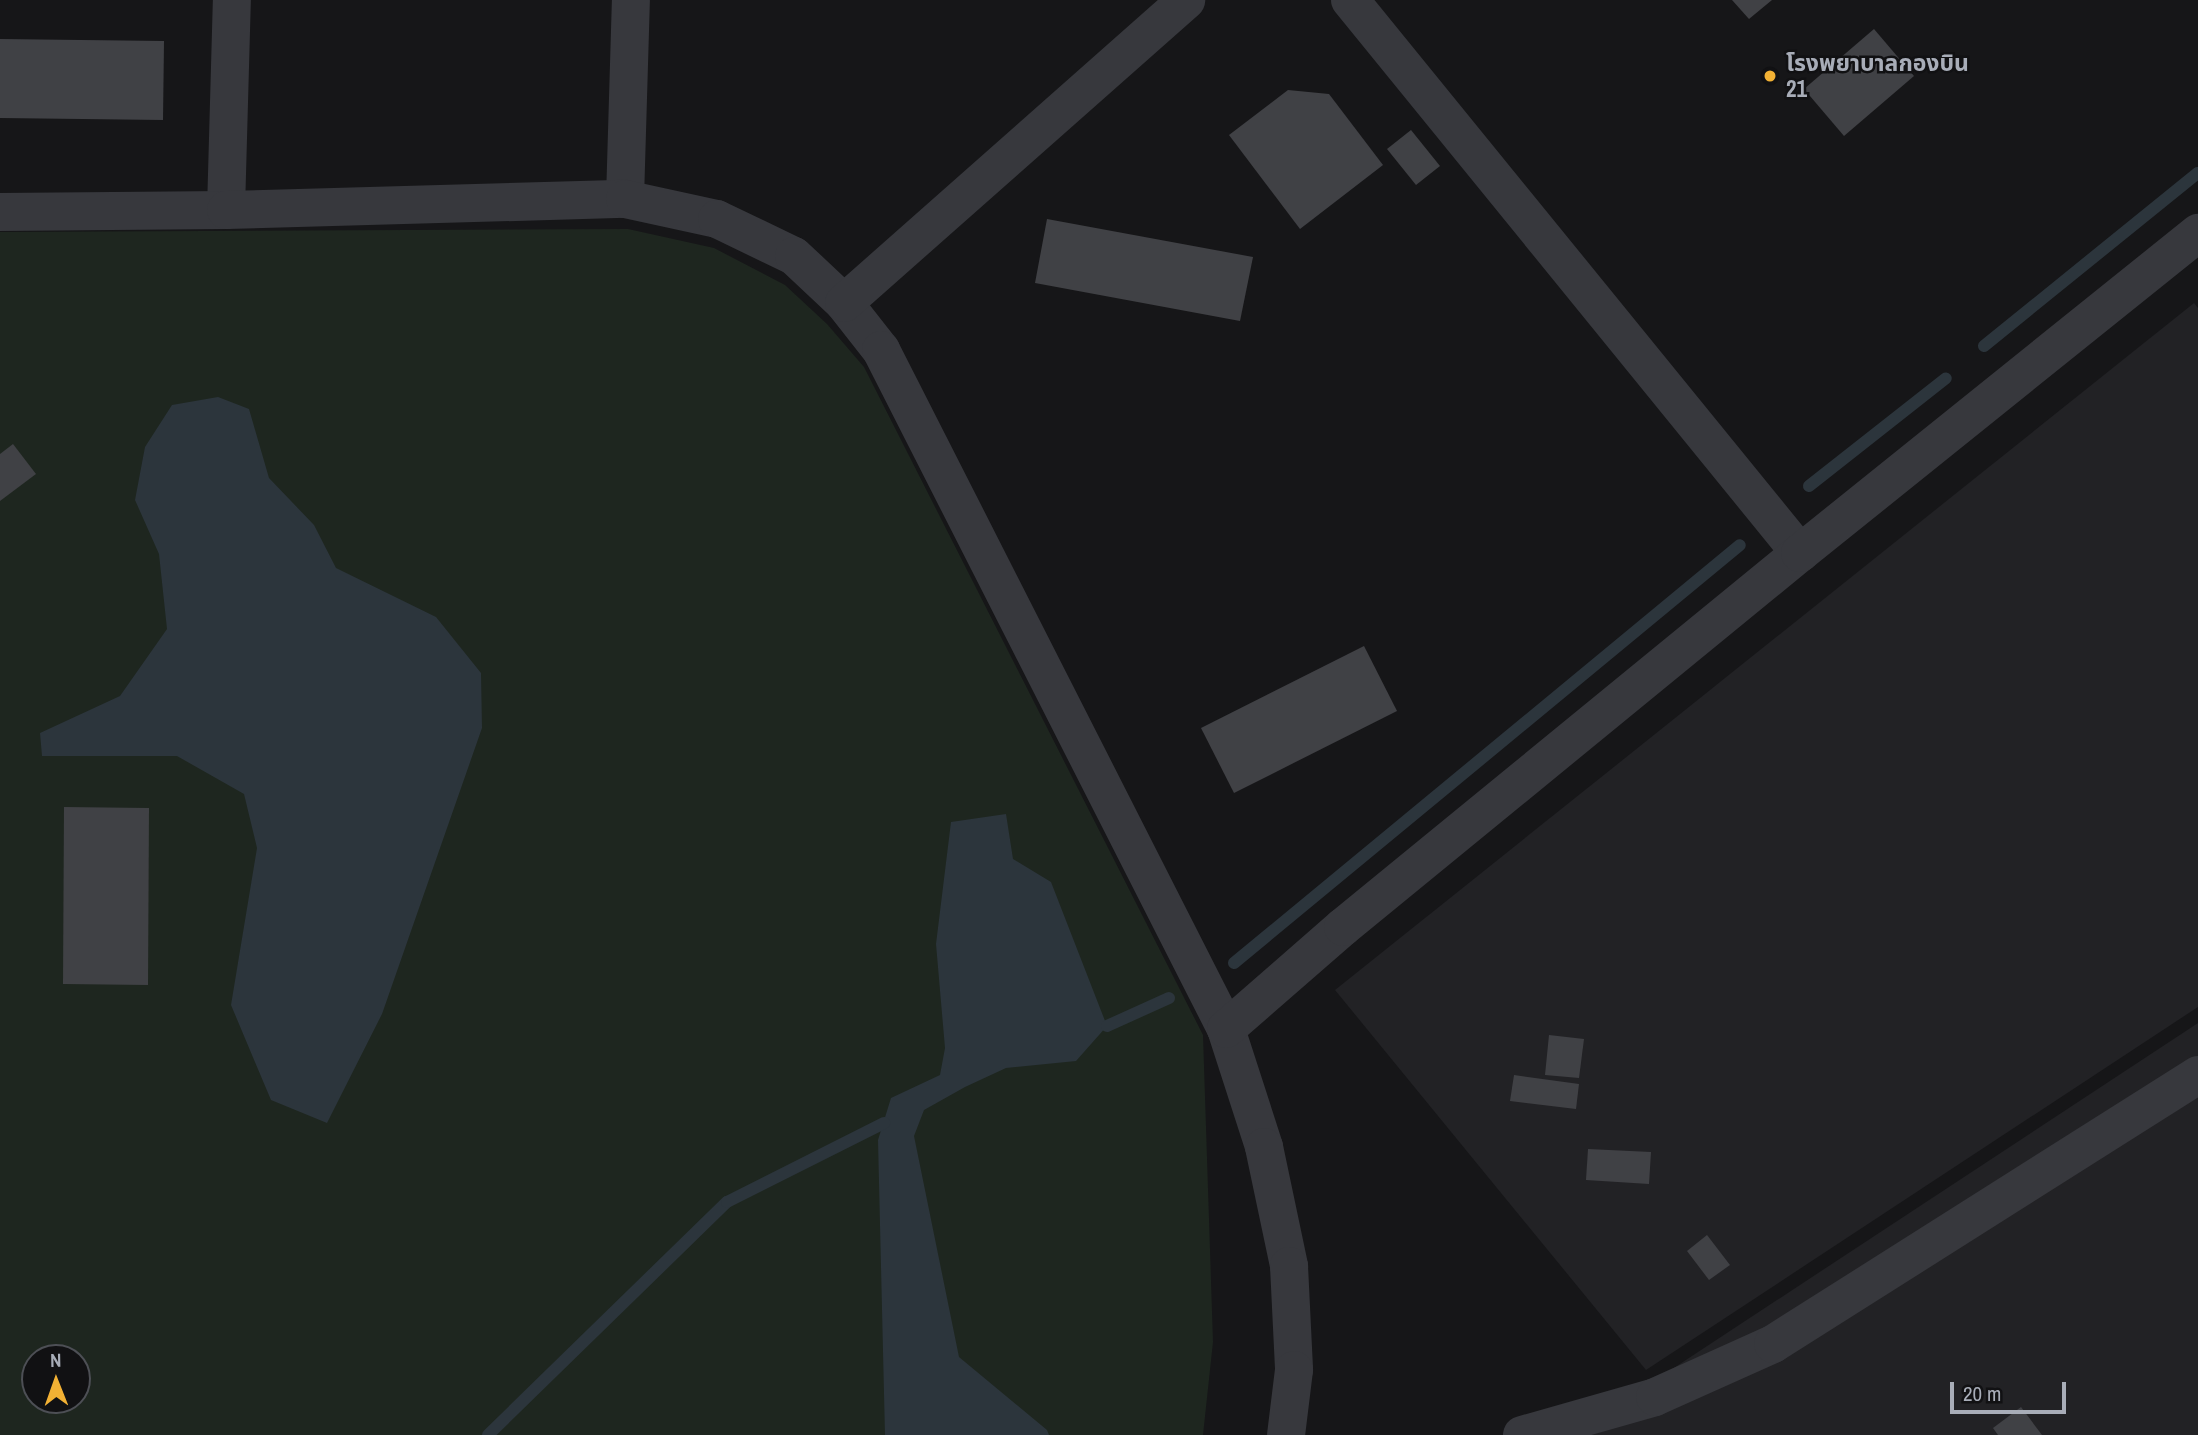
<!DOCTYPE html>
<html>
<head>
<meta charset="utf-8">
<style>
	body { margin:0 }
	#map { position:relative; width:2198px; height:1435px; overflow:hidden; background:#161618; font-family:"Archivo Narrow","Noto Sans Thai",sans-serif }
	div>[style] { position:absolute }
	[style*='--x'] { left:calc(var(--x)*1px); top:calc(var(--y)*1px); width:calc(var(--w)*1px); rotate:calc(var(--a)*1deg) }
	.built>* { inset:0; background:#222225 }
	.green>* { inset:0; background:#1e261f }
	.water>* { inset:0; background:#2c353c }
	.stream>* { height:12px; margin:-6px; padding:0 6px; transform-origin:6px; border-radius:6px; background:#2c353c }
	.building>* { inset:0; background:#404145 }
	.minor>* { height:38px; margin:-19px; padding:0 19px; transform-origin:19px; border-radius:19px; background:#37383d }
	.dots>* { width:19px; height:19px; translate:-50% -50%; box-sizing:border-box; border:4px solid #111113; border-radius:50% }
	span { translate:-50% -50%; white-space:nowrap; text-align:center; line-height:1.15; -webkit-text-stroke:5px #111113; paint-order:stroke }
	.poi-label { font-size:23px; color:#a8adb8; font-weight:700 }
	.left { translate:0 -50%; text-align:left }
	.north { position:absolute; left:21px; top:1344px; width:70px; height:70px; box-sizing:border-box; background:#111113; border:2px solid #4d4f55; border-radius:50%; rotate:359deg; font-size:19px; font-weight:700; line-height:28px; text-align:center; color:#a8adb8 }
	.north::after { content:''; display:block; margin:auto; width:24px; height:32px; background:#f2b134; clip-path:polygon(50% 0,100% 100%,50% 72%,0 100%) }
	.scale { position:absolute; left:1950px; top:1382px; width:116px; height:32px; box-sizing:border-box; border:4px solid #a8adb8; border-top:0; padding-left:9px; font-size:21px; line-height:24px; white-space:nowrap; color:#a8adb8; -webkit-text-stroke:5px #111113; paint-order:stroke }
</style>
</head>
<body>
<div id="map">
	<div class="built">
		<i style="clip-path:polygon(2194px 303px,2198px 308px,2198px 1007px,1646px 1370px,1335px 990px)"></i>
		<i style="clip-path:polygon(2198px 1023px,2198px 1435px,1572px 1435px)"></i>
	</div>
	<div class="green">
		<i style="clip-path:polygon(evenodd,628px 229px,714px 248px,785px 285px,827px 324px,864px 367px,1203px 1035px,1213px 1342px,1203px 1435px,0 1435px,0 232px,628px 229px,35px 1358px,77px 1358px,77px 1400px,35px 1400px,35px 1358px)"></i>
	</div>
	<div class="water">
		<i style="clip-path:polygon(218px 397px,249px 409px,269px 478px,314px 525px,336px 568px,436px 617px,481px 673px,482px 728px,382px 1014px,327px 1123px,271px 1100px,231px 1005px,257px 848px,244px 794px,177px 756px,42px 756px,40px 733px,120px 696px,167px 629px,159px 554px,135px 500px,145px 447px,172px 405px)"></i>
		<i style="clip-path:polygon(1006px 814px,1013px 859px,1051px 882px,1107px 1026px,1076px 1061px,1006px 1068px,965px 1087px,924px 1110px,914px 1136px,959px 1357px,1047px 1430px,1049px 1435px,885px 1435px,878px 1140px,891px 1098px,940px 1075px,945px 1048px,936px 944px,951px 822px)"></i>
	</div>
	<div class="stream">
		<i style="--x:1984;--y:346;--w:275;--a:-39"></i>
		<i style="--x:1809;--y:486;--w:174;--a:-38.2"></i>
		<i style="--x:1234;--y:963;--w:656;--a:-39.56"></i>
		<i style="--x:1107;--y:1026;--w:68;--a:-24.3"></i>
		<i style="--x:488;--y:1435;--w:334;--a:-44.3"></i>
		<i style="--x:727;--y:1202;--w:176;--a:-26.7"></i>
	</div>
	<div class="building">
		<i style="clip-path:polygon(1732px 0,1772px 0,1749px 19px)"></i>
		<i style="clip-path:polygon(1874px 29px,1914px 76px,1844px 136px,1804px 89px)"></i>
		<i style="clip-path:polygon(0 39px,164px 41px,163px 120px,0 118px)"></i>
		<i style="clip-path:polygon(1288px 90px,1329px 94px,1383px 165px,1300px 229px,1229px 135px)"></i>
		<i style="clip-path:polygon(1411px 130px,1440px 166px,1416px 185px,1387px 149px)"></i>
		<i style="clip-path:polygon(1047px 219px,1253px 257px,1240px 321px,1035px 283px)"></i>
		<i style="clip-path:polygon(13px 444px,36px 474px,0 501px,0 454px)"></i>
		<i style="clip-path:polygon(1364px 646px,1397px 711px,1234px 793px,1201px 728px)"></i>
		<i style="clip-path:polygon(64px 807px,149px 808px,148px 985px,63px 984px)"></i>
		<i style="clip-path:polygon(1549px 1035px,1584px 1039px,1579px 1078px,1545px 1075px)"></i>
		<i style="clip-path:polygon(1514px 1075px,1579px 1084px,1576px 1109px,1510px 1101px)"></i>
		<i style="clip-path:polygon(1588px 1149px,1651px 1152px,1649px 1184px,1586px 1180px)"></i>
		<i style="clip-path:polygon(1707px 1235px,1730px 1265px,1709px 1280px,1687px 1251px)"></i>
		<i style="clip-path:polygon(2021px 1407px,2042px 1435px,1998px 1435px,1993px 1428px)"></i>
	</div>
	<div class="minor">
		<i style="--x:1350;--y:0;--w:713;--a:50.86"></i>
		<i style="--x:625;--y:199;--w:199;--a:-88.3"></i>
		<i style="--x:226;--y:210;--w:210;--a:-88.4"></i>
		<i style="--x:0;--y:212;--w:226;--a:-0.5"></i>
		<i style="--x:226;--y:210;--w:399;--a:-1.6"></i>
		<i style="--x:625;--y:199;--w:94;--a:12.3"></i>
		<i style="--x:717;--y:219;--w:85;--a:25.7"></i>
		<i style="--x:794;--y:256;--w:69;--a:43.2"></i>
		<i style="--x:844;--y:303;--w:60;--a:51.8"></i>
		<i style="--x:881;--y:350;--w:762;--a:63.06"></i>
		<i style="--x:1226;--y:1029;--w:124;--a:72.1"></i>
		<i style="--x:1264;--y:1147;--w:122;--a:78.1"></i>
		<i style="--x:1289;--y:1266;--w:104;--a:87.2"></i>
		<i style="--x:1294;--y:1370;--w:65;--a:97"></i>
		<i style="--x:844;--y:303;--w:457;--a:-41.5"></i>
		<i style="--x:1226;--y:1029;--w:155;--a:-41.1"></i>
		<i style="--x:1343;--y:927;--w:591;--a:-39.3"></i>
		<i style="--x:1800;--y:553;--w:511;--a:-38.8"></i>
		<i style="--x:1522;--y:1435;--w:138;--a:-15.9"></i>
		<i style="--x:1655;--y:1397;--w:129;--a:-24.2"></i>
		<i style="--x:1773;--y:1344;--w:503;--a:-32.33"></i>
	</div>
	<div class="dots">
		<i style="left:1770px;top:76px;background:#f2b134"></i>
	</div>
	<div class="poi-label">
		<span class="left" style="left:1786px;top:76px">โรงพยาบาลกองบิน<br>21</span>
	</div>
	<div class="north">N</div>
	<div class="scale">20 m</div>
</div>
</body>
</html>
